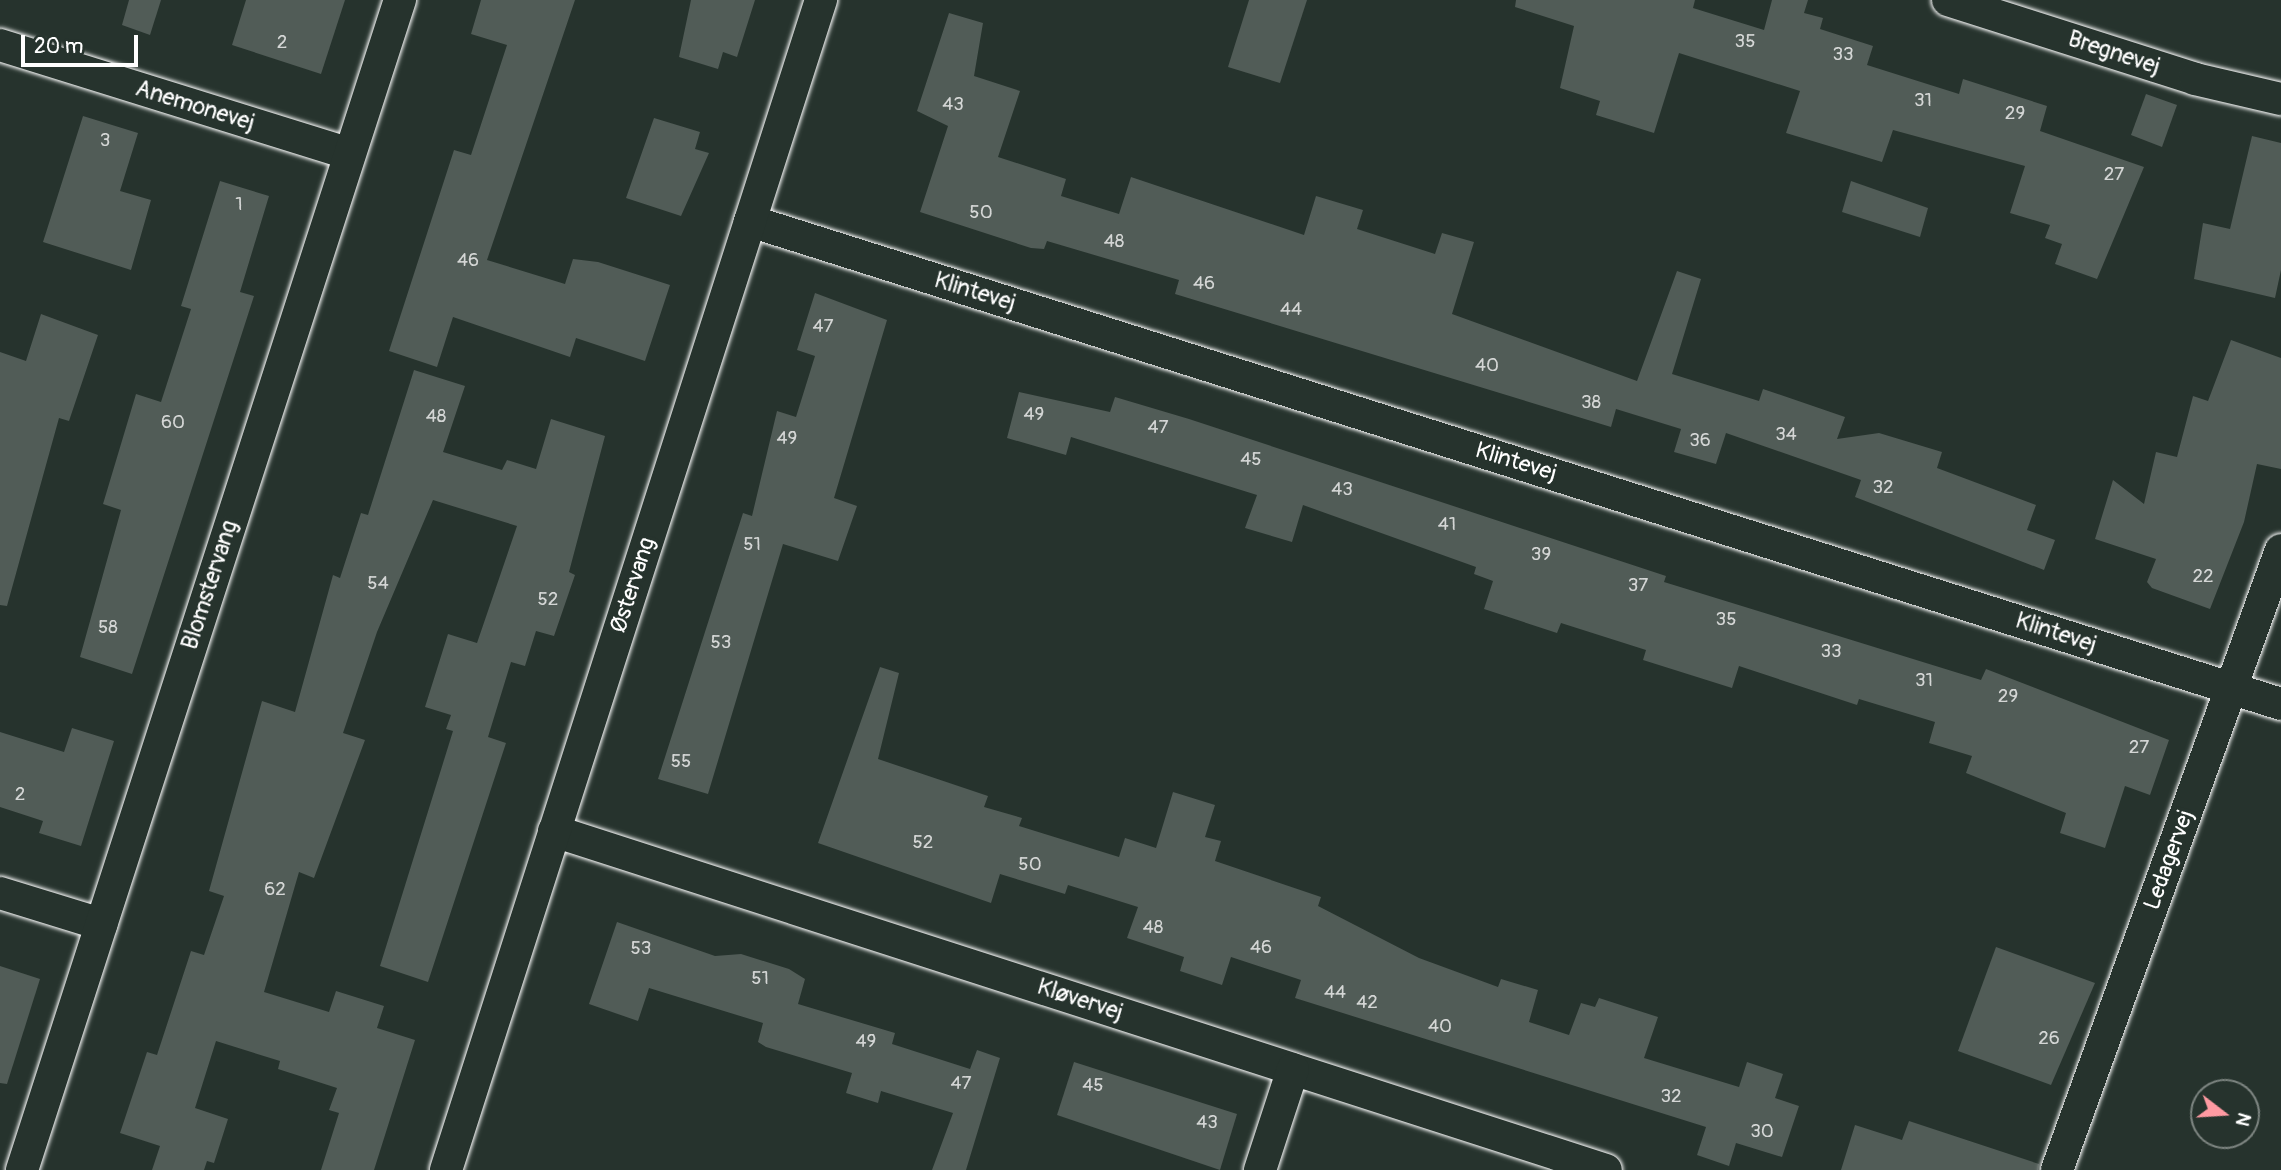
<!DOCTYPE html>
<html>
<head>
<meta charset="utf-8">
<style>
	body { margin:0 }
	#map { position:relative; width:2281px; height:1170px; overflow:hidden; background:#26332d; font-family:Pangolin,sans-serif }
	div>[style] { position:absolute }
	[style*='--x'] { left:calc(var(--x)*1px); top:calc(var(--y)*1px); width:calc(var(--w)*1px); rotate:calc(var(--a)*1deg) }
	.building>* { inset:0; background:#515c57 }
	.roads { filter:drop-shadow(0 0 2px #fff) drop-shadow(0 0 2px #fff) }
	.minor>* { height:32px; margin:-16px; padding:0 16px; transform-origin:16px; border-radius:16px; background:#26332d }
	span { translate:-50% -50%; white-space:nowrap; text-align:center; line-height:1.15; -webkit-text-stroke:7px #26332d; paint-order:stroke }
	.number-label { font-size:19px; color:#d4d6d5 }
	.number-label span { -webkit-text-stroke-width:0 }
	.street-label { font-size:23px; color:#fff }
	.north { position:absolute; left:2190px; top:1079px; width:70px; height:70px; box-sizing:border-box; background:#26332d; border:2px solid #7d8581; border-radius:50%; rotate:107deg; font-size:19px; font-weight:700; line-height:28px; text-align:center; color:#fff }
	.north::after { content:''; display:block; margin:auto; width:24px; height:32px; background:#ff9aa2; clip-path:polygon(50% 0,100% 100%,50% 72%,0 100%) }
	.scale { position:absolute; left:21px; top:35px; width:117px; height:32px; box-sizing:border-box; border:4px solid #fff; border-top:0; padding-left:9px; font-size:21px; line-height:24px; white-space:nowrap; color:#fff; -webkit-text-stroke:5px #26332d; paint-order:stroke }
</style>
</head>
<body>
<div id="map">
	<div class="building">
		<i style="clip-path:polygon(129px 0,161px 0,150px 35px,122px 25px)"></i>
		<i style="clip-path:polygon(246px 0,345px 0,321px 74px,232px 45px)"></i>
		<i style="clip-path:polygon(481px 0,575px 0,487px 260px,565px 284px,573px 259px,598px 262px,670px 285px,645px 361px,576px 338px,570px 357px,453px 317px,437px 367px,389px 351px,454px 150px,471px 155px,507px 45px,471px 34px)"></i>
		<i style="clip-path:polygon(691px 0,755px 0,737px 57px,723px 52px,718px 69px,679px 57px)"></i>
		<i style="clip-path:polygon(1249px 0,1307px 0,1280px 83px,1228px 67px)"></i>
		<i style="clip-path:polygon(1516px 0,1695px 0,1693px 8px,1764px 30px,1772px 0,1808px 0,1804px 13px,1823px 18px,1820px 29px,1873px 46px,1867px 65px,1959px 94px,1963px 79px,2047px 106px,2040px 131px,2144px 167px,2097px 279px,2055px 264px,2062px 244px,2045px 238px,2050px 225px,2010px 213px,2025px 166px,1893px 130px,1882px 162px,1786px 133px,1800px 91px,1679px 53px,1654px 133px,1596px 115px,1600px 101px,1560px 88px,1574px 26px,1515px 7px)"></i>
		<i style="clip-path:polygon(949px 13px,983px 23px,974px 76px,1020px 91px,998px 157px,1066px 179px,1061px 196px,1119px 214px,1131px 177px,1304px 235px,1316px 196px,1363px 210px,1357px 229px,1435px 254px,1442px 233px,1474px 242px,1452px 314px,1637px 381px,1677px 271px,1701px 279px,1672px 374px,1759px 401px,1763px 389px,1845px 417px,1837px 439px,1879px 433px,1942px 452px,1937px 468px,2036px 505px,2027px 530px,2055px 540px,2044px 570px,1855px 497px,1861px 480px,1726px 433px,1716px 464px,1674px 452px,1681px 429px,1616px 409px,1611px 427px,1175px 294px,1179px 280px,1047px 241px,1044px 249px,1031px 248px,920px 212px,948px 126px,917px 111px)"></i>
		<i style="clip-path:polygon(2146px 94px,2177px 105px,2162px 147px,2131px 135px)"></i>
		<i style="clip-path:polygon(83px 116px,138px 133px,120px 191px,151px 200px,131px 270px,43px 242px)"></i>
		<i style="clip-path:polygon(654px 118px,700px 132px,695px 149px,709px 153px,681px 216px,626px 198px)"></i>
		<i style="clip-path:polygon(2252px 136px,2281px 143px,2281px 270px,2275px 298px,2194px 279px,2203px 223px,2230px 229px)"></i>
		<i style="clip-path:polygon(220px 181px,269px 196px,240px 292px,254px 296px,132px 674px,80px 657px,121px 510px,103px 504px,136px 394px,161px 402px,191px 309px,181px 306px)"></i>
		<i style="clip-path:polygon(1851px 181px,1928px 208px,1920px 237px,1842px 212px)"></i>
		<i style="clip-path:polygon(815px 293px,887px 320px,834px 498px,857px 506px,838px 561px,783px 544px,708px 794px,658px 779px,743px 513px,752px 516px,777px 411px,796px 417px,815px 356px,797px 350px)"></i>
		<i style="clip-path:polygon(41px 314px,98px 335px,69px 421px,59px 418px,7px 606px,0 605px,0 352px,26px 361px)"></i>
		<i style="clip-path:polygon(2231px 340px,2281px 358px,2281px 469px,2257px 464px,2244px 522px,2210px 609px,2152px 588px,2147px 582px,2156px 559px,2095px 539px,2113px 480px,2144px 504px,2156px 452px,2177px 457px,2193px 396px,2208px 401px)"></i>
		<i style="clip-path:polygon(414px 370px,465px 386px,443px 452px,502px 470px,507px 460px,536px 469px,551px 419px,605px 436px,569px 572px,575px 575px,554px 636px,536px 631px,525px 666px,511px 662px,488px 737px,506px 743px,428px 982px,380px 966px,453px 731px,446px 729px,451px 715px,425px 707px,448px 634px,477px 643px,517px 526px,433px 500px,377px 632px,343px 733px,365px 740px,314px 878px,299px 872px,264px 992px,329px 1012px,336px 991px,384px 1006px,377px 1028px,415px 1040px,374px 1170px,321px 1170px,339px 1113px,329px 1110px,337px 1088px,278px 1069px,280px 1061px,216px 1041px,195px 1108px,228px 1119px,214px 1163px,207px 1161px,204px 1170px,152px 1170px,160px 1146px,120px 1133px,147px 1052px,157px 1055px,191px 951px,204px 955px,224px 896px,209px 891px,262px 701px,295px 712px,333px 575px,340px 578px,361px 513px,368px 515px)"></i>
		<i style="clip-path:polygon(1019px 392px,1110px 412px,1115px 397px,1189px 419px,1666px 576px,1664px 582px,1981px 680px,1986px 669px,2169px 740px,2150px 795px,2125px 786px,2105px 848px,2060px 833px,2066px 813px,1966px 773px,1972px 756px,1929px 743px,1935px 722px,1859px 699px,1857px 705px,1739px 666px,1732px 688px,1643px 660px,1646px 650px,1561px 623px,1557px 633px,1484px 609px,1493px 581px,1474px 574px,1476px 567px,1303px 505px,1292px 542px,1245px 528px,1257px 495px,1071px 437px,1066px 455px,1007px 438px)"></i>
		<i style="clip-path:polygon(880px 667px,899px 673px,878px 759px,988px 796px,984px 807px,1022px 818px,1019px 826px,1119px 857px,1125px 838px,1156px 848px,1173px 792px,1215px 805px,1205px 837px,1221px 841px,1215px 861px,1321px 897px,1318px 906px,1419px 958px,1498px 987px,1501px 979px,1538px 990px,1529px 1022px,1569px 1035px,1581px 1003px,1595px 1007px,1599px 998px,1658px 1017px,1644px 1058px,1739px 1087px,1747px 1062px,1783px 1074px,1775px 1098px,1799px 1106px,1782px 1157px,1736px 1143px,1729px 1166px,1697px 1155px,1706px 1127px,1295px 998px,1301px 980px,1231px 957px,1222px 985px,1180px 971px,1184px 957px,1127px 938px,1138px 907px,1068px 885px,1065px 894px,1000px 874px,991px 903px,818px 843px)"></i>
		<i style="clip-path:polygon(72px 728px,114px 741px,81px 846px,39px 833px,43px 821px,0 807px,0 732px,64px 752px)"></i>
		<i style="clip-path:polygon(617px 922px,715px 956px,741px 954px,789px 969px,805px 979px,798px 1004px,895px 1033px,892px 1044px,970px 1069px,977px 1050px,1000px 1058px,966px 1170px,932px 1170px,953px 1113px,881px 1091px,878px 1103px,846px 1093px,852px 1073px,766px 1047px,758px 1042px,763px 1023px,649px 988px,638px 1021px,589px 1004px)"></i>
		<i style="clip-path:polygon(1996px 947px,2095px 983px,2051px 1085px,1958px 1051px)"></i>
		<i style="clip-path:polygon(0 966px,40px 979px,7px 1084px,0 1083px)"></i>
		<i style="clip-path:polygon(1074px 1062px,1237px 1114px,1220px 1170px,1057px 1115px)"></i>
		<i style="clip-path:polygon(1909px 1121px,2039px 1164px,2038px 1170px,1841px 1170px,1855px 1125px,1902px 1140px)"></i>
	</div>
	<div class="roads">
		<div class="minor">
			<i style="--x:1948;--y:0;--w:259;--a:17.7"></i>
			<i style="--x:2195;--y:79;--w:88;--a:13.1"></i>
			<i style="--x:0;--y:45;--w:366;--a:17.3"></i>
			<i style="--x:750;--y:221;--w:1605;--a:17.51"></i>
			<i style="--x:554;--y:831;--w:1105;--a:17.86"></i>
			<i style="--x:0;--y:893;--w:106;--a:17.1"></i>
			<i style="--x:22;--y:1170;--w:1230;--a:-72.1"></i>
			<i style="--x:446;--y:1170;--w:1229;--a:-72.23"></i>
			<i style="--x:1260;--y:1170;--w:106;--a:-71.9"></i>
			<i style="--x:2057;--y:1170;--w:659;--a:-70.14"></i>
		</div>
	</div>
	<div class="number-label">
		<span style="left:1745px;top:42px">35</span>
		<span style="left:282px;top:43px">2</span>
		<span style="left:1843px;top:55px">33</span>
		<span style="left:1923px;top:101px">31</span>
		<span style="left:953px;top:105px">43</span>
		<span style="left:2015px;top:114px">29</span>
		<span style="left:105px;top:141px">3</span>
		<span style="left:2114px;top:175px">27</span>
		<span style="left:239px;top:205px">1</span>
		<span style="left:981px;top:213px">50</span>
		<span style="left:1114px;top:242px">48</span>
		<span style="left:468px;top:261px">46</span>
		<span style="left:1204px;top:284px">46</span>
		<span style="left:1291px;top:310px">44</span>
		<span style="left:823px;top:327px">47</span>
		<span style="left:1487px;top:366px">40</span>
		<span style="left:1591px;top:403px">38</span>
		<span style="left:1034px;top:415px">49</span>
		<span style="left:436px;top:417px">48</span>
		<span style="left:173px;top:423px">60</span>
		<span style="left:1158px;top:428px">47</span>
		<span style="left:1786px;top:435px">34</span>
		<span style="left:787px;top:439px">49</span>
		<span style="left:1700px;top:441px">36</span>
		<span style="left:1251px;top:460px">45</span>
		<span style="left:1883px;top:488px">32</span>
		<span style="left:1342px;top:490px">43</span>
		<span style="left:1447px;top:525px">41</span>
		<span style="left:752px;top:545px">51</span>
		<span style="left:1541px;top:555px">39</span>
		<span style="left:2203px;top:577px">22</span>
		<span style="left:378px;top:584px">54</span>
		<span style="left:1638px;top:586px">37</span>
		<span style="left:548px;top:600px">52</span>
		<span style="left:1726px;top:620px">35</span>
		<span style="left:108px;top:628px">58</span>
		<span style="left:721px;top:643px">53</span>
		<span style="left:1831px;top:652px">33</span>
		<span style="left:1924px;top:681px">31</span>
		<span style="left:2008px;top:697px">29</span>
		<span style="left:2139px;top:748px">27</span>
		<span style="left:681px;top:762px">55</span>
		<span style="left:20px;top:795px">2</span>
		<span style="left:923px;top:843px">52</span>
		<span style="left:1030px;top:865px">50</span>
		<span style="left:275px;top:890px">62</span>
		<span style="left:1153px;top:928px">48</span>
		<span style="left:1261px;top:948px">46</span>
		<span style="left:641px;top:949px">53</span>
		<span style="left:760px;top:979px">51</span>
		<span style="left:1335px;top:993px">44</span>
		<span style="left:1367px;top:1003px">42</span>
		<span style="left:1440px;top:1027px">40</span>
		<span style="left:2049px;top:1039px">26</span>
		<span style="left:866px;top:1042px">49</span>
		<span style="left:961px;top:1084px">47</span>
		<span style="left:1093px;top:1086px">45</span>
		<span style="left:1671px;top:1097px">32</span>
		<span style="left:1207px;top:1123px">43</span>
		<span style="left:1762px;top:1132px">30</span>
	</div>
	<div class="street-label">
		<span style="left:2114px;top:53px;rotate:18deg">Bregnevej</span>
		<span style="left:195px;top:106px;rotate:17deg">Anemonevej</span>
		<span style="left:975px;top:292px;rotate:17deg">Klintevej</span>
		<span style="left:1516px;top:462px;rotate:17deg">Klintevej</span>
		<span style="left:210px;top:585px;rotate:-72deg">Blomstervang</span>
		<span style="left:633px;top:585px;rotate:-72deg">Østervang</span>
		<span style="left:2056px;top:633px;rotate:18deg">Klintevej</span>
		<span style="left:2169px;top:860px;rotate:-70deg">Ledagervej</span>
		<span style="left:1080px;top:1000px;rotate:18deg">Kløvervej</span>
	</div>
	<div class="north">N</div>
	<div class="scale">20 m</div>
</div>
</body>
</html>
